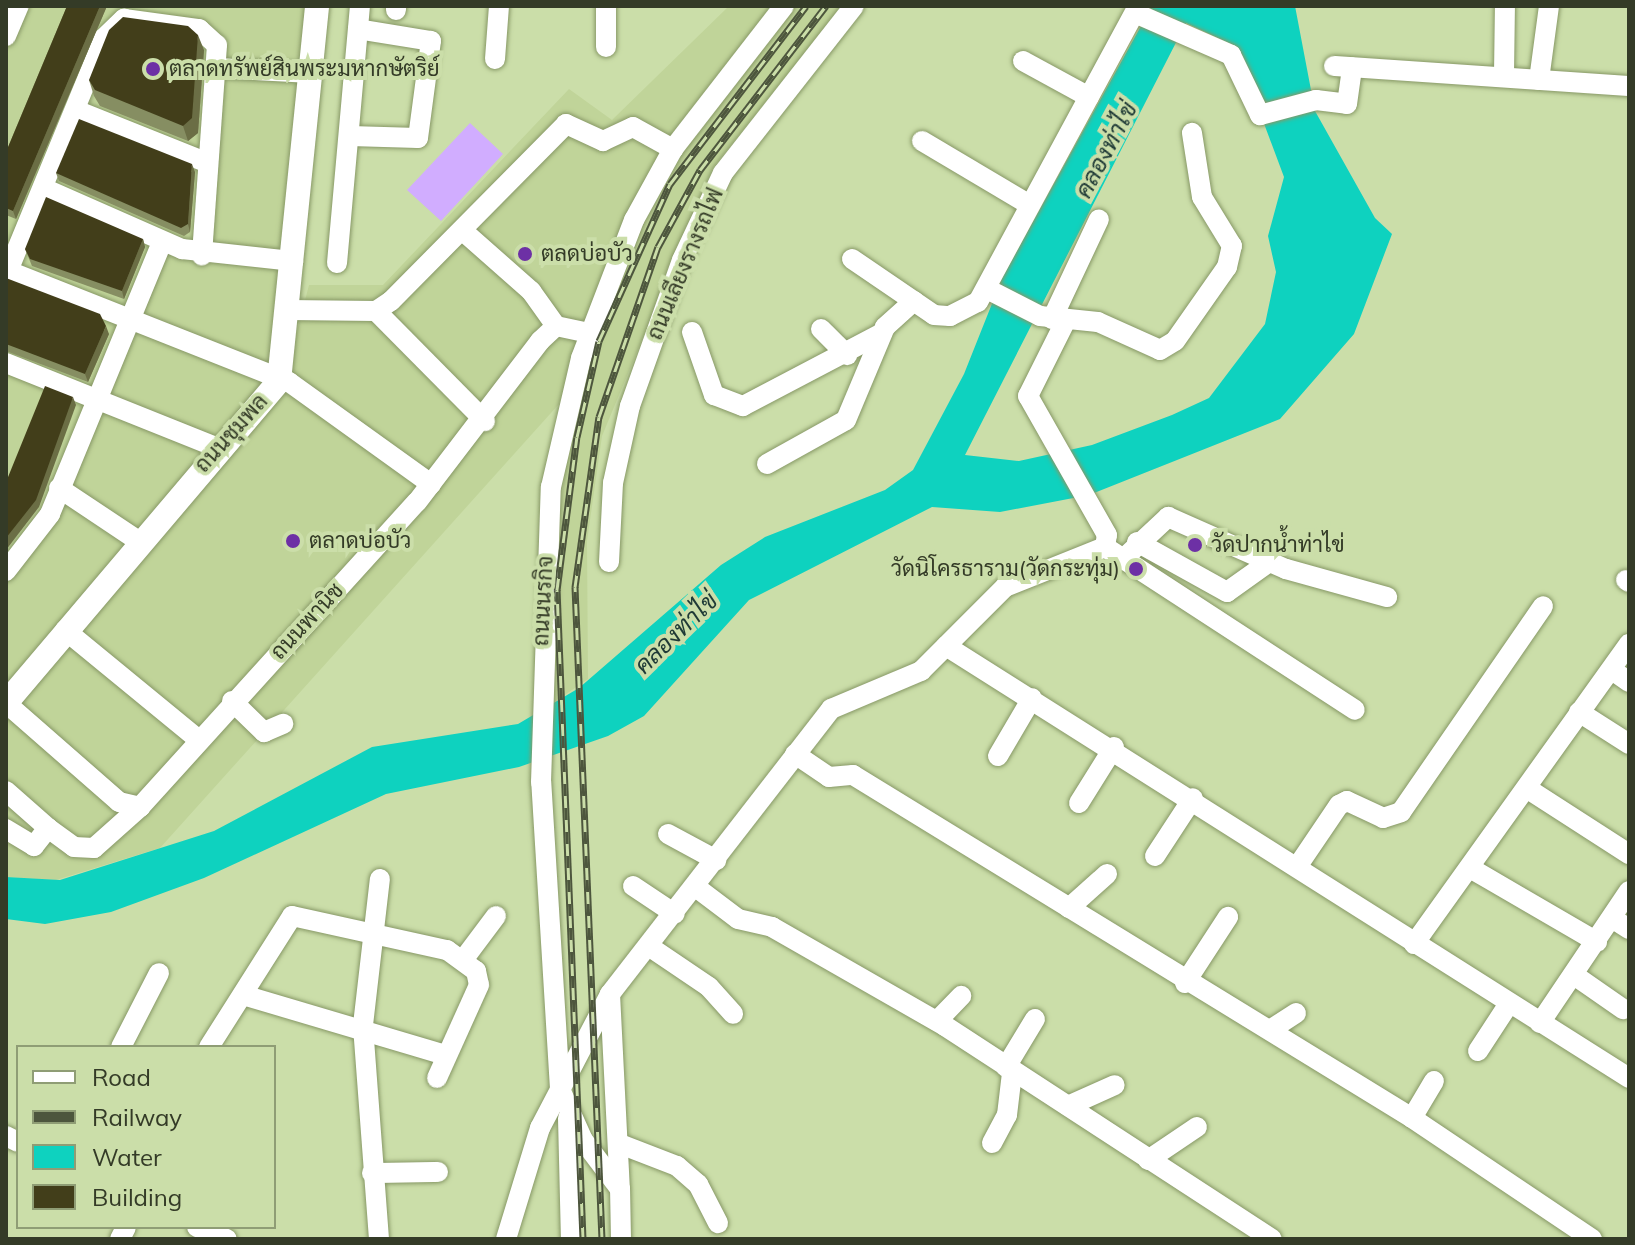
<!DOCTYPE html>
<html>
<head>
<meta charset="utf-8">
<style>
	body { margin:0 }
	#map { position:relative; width:1635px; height:1245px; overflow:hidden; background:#cbdea9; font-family:Mulish,Sarabun,sans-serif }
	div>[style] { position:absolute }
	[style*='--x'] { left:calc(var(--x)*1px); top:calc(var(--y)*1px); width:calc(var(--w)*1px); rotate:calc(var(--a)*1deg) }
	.built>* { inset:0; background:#c0d499 }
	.green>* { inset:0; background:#d1adff }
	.water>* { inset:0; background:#0ed2bf }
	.roads { filter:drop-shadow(0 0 2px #879866) drop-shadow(0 0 2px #879866) }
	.minor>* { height:20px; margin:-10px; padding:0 10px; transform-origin:10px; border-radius:10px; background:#fff }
	.major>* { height:24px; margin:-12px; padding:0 12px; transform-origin:12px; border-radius:12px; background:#fff }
	.rail>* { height:7px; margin-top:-3.5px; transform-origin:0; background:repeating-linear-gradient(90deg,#cbdea9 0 12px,#4d563d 0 24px); box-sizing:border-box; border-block:2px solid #4d563d }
	.wall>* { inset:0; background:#868e62 }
	.shaded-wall>* { inset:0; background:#6b6e45 }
	.building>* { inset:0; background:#423e1a }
	.dots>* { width:22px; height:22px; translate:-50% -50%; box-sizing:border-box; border:4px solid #cbdea9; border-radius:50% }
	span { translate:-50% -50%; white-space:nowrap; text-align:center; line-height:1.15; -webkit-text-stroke:8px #cbdea9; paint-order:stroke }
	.poi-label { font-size:22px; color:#343b27 }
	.left { translate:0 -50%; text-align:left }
	.right { translate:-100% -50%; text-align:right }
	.street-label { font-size:22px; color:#343b27 }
	.water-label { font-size:24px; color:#1f3a36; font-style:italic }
	.frame { position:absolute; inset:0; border:8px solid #343b27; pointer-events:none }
	.legend { position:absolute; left:16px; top:1045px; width:260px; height:184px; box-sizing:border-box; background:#cbdea9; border:2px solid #8f9d75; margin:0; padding:10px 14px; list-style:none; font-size:24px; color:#343b27 }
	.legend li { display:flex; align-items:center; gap:16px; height:40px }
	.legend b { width:40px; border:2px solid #8f9d75 }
</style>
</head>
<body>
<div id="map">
	<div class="built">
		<i style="clip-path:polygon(6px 6px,312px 6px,274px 372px,6px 693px)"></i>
		<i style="clip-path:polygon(729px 6px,779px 6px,626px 218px,559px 404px,160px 848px,56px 880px,6px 877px,6px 713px,283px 386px,309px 285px,383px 285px,569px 89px,612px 120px)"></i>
		<i style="clip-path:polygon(796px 6px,842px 6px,714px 166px,602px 436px,587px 541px,588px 679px,550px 705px,552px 581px,570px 429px,620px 267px,692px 137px)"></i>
	</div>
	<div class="green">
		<i style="clip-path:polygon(470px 123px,503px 154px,441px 221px,407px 190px)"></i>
	</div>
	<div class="water">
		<i style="clip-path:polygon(evenodd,1152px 6px,1295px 6px,1315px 111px,1375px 218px,1392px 234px,1354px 334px,1280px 419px,1089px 495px,1000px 512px,932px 507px,749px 600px,644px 716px,608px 736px,519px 767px,386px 794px,204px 878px,111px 912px,45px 924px,6px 919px,6px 877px,60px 880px,214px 831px,372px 747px,518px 724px,579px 688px,721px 565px,765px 537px,885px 490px,913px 470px,964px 374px,1003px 276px,1152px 6px,1186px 23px,1235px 46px,1284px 177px,1268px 236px,1276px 272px,1265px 324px,1209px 398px,1172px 415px,1092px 445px,1019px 461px,965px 455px,1186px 23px)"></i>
	</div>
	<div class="roads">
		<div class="minor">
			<i style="--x:396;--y:10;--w:4;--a:-90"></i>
			<i style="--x:1135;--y:13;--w:105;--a:23.6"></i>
			<i style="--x:1231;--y:55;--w:67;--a:64.2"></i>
			<i style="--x:1260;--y:115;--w:58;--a:-15"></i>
			<i style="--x:1316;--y:100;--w:31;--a:7"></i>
			<i style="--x:1347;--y:104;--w:37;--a:-82"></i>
			<i style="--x:6;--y:36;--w:33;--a:-67"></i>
			<i style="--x:606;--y:47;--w:41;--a:-90"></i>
			<i style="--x:495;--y:59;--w:53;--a:-85.7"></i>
			<i style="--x:1023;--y:61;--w:75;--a:28.6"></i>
			<i style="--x:1334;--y:66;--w:296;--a:3.9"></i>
			<i style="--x:217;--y:68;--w:94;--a:3"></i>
			<i style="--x:1504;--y:74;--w:68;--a:-89.2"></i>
			<i style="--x:1539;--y:80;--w:75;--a:-82.3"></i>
			<i style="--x:78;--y:111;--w:140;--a:21.8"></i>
			<i style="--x:350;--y:136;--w:68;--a:1.7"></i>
			<i style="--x:418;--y:138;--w:98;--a:-82.4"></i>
			<i style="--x:431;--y:41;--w:74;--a:-170.7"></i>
			<i style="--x:922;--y:141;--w:123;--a:30.7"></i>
			<i style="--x:43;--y:188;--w:152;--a:23.7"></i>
			<i style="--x:182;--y:249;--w:112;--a:6.2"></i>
			<i style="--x:463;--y:231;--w:91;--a:41.4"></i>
			<i style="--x:531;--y:291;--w:43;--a:54.5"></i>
			<i style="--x:852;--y:259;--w:99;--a:34.3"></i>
			<i style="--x:934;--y:315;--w:16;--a:4"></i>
			<i style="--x:950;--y:316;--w:31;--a:-27"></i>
			<i style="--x:978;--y:302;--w:336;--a:-61.6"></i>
			<i style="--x:337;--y:263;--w:258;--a:-84.9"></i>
			<i style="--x:6;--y:270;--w:304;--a:21.6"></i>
			<i style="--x:289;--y:382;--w:175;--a:35.7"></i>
			<i style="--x:8;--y:271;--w:252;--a:-67.6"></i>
			<i style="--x:104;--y:38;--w:28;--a:-44"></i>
			<i style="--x:124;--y:19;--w:76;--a:7.6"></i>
			<i style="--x:199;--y:29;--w:24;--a:42"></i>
			<i style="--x:217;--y:45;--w:211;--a:94.1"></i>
			<i style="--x:989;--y:290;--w:57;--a:27"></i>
			<i style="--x:1040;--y:316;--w:58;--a:5.9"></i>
			<i style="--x:1098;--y:322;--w:68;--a:24.3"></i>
			<i style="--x:1160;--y:350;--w:17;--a:-31"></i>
			<i style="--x:1175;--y:341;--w:90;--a:-54.9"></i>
			<i style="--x:1227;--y:267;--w:22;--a:-77"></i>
			<i style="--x:1232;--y:246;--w:57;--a:-121.5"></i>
			<i style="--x:1202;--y:197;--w:65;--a:-98.9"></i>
			<i style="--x:288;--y:310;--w:88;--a:0.7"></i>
			<i style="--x:376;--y:311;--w:18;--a:-34"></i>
			<i style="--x:391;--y:301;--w:249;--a:-45.3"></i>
			<i style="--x:566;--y:124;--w:41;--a:24.7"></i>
			<i style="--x:603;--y:141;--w:33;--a:-25"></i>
			<i style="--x:633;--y:127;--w:46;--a:28.8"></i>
			<i style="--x:376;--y:311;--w:155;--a:45.3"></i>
			<i style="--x:1052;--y:319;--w:110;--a:-64.8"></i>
			<i style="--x:821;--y:329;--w:37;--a:45"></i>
			<i style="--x:692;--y:332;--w:67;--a:70.8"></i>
			<i style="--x:714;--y:395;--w:31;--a:21"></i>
			<i style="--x:743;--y:406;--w:157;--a:-27.7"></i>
			<i style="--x:6;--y:363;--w:228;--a:21.8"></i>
			<i style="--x:767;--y:464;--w:90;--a:-29.1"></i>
			<i style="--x:846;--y:420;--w:101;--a:-67.2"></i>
			<i style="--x:885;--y:327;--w:39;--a:-42"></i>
			<i style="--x:59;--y:488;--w:94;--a:33.7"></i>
			<i style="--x:1137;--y:542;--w:103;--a:29.1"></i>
			<i style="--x:1227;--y:592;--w:52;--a:-35.5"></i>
			<i style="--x:1105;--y:547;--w:298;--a:33.1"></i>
			<i style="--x:1123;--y:559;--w:62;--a:-43"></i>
			<i style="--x:1168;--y:517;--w:129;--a:23.8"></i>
			<i style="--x:1286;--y:569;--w:105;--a:15.5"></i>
			<i style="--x:609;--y:562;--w:79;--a:-87.1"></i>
			<i style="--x:613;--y:483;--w:79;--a:-77.6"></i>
			<i style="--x:630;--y:406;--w:155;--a:-70.4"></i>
			<i style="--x:682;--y:260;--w:96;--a:-64.8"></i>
			<i style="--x:723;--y:173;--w:212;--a:-51.9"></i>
			<i style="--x:6;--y:571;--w:72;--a:-52.3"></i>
			<i style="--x:50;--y:514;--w:294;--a:-67.6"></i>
			<i style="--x:1626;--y:580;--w:4;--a:34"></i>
			<i style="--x:65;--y:630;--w:173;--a:39.4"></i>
			<i style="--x:946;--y:646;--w:808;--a:32.31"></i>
			<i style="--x:1612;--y:670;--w:21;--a:35"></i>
			<i style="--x:232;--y:701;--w:45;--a:44.1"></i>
			<i style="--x:264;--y:732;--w:21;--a:-23"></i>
			<i style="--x:6;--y:703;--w:150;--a:41.2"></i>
			<i style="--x:119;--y:802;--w:22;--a:13"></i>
			<i style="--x:140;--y:807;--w:412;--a:-47.8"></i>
			<i style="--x:417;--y:502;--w:203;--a:-52.6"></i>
			<i style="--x:540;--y:341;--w:22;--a:-43"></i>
			<i style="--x:556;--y:326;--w:35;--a:12"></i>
			<i style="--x:1579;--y:712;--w:59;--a:32.6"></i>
			<i style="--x:795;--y:754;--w:41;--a:34.1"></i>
			<i style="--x:829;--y:777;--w:24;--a:-5"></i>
			<i style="--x:853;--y:775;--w:656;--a:31.53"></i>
			<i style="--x:1412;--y:1118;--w:217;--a:33.9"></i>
			<i style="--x:998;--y:756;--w:67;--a:-59.6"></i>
			<i style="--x:1528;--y:789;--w:120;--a:32.8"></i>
			<i style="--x:6;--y:791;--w:56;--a:41.4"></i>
			<i style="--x:48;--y:828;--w:23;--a:128"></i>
			<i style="--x:34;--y:846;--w:33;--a:-149"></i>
			<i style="--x:1079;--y:803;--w:66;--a:-58"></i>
			<i style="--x:48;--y:828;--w:32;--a:36"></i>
			<i style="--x:74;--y:847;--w:20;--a:3"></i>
			<i style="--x:94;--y:848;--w:62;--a:-41.7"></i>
			<i style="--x:668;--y:834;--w:55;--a:28.4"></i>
			<i style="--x:1155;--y:856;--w:69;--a:-56.8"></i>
			<i style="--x:1297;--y:867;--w:75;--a:-55.9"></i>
			<i style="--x:1339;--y:805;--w:9;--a:-27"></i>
			<i style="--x:1347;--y:801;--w:40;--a:25"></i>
			<i style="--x:1383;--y:818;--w:19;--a:-18"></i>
			<i style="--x:1401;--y:812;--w:250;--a:-55.4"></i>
			<i style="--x:1470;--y:868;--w:147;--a:30.2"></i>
			<i style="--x:633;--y:886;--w:50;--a:33.7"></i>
			<i style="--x:697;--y:888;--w:51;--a:37.1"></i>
			<i style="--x:738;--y:919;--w:35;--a:13"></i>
			<i style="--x:772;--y:927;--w:199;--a:29.8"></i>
			<i style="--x:945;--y:1026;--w:390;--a:33.1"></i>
			<i style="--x:1069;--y:908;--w:51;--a:-41.8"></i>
			<i style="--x:1612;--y:918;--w:20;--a:33"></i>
			<i style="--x:1414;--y:944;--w:369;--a:-54.4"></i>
			<i style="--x:650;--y:947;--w:71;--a:34.1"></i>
			<i style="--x:709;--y:987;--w:36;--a:48"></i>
			<i style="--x:463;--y:960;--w:55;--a:-53.1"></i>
			<i style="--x:1574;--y:975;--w:60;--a:34.8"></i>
			<i style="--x:1185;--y:983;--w:79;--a:-56.9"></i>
			<i style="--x:610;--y:994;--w:195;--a:87.1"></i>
			<i style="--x:243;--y:995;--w:212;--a:16.5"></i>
			<i style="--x:937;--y:1021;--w:35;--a:-46"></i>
			<i style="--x:1540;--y:1023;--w:159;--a:-56"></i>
			<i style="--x:1270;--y:1030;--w:31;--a:-33"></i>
			<i style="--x:121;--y:1047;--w:83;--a:-62.8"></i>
			<i style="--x:209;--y:1047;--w:155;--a:-57.6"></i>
			<i style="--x:292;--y:916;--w:159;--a:12.4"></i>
			<i style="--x:447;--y:950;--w:36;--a:36"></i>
			<i style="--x:476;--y:971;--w:14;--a:78"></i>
			<i style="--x:479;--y:985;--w:102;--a:114.3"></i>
			<i style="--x:1478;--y:1051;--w:55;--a:-56.9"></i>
			<i style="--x:1006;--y:1067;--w:56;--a:-58.9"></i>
			<i style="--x:1068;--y:1106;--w:51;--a:-24.1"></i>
			<i style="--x:568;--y:1118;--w:121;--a:88.6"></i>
			<i style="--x:1412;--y:1118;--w:43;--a:-59.3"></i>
			<i style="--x:6;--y:1136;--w:13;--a:27"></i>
			<i style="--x:992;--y:1143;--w:32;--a:-62"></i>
			<i style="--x:1007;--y:1115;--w:42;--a:-83.2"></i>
			<i style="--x:620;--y:1144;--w:61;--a:21.1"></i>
			<i style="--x:677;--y:1166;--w:28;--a:41"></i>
			<i style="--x:698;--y:1184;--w:44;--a:62.9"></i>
			<i style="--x:1148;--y:1160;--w:59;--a:-34"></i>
			<i style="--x:372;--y:1173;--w:66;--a:-0.9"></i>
			<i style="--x:197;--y:1227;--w:32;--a:22"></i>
			<i style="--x:120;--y:1239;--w:13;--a:-63"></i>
			<i style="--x:379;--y:1239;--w:215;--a:-94.3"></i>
			<i style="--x:363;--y:1025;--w:147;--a:-83.4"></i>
			<i style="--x:506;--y:1239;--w:116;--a:-73"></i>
			<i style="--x:540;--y:1128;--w:151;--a:-62.4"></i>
			<i style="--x:610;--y:994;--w:361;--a:-52.2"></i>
			<i style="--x:831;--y:709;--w:98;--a:-22.9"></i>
			<i style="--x:921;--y:671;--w:119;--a:-45"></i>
			<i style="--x:1005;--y:587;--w:108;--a:-21.8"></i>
			<i style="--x:1105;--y:547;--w:12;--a:-81"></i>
			<i style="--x:1107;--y:535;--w:160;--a:-119.6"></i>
			<i style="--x:1028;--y:396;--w:83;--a:-63.4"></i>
			<i style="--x:621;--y:1239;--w:50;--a:-91.1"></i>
			<i style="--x:620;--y:1189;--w:61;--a:-127.1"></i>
			<i style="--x:583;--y:1140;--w:56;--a:-114.3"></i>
			<i style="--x:560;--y:1089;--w:308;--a:-93.5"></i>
			<i style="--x:541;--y:782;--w:295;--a:-88.1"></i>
			<i style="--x:551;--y:487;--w:132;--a:-76.9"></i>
			<i style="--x:581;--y:358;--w:148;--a:-69"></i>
			<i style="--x:634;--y:220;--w:81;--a:-61.2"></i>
			<i style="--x:673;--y:149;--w:181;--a:-52.2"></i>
		</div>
		<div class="major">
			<i style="--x:6;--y:703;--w:422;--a:-49.7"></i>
			<i style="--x:279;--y:381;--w:377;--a:-84.2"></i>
		</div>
	</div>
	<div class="rail">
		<i style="--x:583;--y:1239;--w:650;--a:-92.29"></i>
		<i style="--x:557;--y:590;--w:154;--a:-82.6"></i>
		<i style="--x:577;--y:437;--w:98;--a:-77.1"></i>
		<i style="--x:599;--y:341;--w:172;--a:-65.7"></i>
		<i style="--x:670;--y:184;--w:224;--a:-52.6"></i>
		<i style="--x:602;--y:1239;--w:653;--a:-92.37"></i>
		<i style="--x:575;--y:587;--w:172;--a:-82"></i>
		<i style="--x:599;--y:417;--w:180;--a:-70.9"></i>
		<i style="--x:658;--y:247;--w:88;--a:-61.4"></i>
		<i style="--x:700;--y:170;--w:207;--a:-52.5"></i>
	</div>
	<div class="wall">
		<i style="clip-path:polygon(67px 6px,107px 6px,16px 219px,6px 215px,6px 152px)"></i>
		<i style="clip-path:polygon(204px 50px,198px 133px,188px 141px,100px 106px,94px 96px,89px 80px)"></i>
		<i style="clip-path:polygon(195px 172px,190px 232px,184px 236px,59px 181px,56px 173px)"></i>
		<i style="clip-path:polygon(143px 239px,145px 247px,124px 299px,32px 266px,25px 249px)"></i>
		<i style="clip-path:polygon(6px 278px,109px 334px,88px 382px,6px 351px)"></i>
	</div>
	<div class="shaded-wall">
		<i style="clip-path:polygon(100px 6px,107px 6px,16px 219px,13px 211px)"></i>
		<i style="clip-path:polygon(198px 35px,204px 50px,198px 133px,188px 141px,183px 126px)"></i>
		<i style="clip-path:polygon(192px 164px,195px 172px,190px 232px,188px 224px)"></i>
		<i style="clip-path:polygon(143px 239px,145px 247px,124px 299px,122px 291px)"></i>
		<i style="clip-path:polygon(106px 326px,109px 334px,88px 382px,85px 374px)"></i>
		<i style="clip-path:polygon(73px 397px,76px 405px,39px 507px,6px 550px,6px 538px)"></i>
	</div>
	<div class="building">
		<i style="clip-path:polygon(67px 6px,100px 6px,13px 211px,6px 208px,6px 152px)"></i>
		<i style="clip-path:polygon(123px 17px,188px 26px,198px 35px,192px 118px,183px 126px,95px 90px,89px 80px,109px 30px)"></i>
		<i style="clip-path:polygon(79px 119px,192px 164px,188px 224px,181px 228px,56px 173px)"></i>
		<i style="clip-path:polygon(46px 197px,143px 239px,122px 291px,30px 259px,25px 249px)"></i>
		<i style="clip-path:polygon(6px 278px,100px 314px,106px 326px,85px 374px,6px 344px)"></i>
		<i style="clip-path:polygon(45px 386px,73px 397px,36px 500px,6px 538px,6px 482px)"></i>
	</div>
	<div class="dots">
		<i style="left:153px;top:69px;background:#6d30a5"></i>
		<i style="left:525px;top:254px;background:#6d30a5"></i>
		<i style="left:293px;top:541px;background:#6d30a5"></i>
		<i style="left:1195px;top:545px;background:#6d30a5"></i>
		<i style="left:1136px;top:569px;background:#6d30a5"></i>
	</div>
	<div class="poi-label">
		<span class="left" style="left:169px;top:69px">ตลาดทรัพย์สินพระมหากษัตริย์</span>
		<span class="left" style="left:541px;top:254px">ตลดบ่อบัว</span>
		<span class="left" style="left:309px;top:541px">ตลาดบ่อบัว</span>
		<span class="left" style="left:1211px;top:545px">วัดปากน้ำท่าไข่</span>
		<span class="right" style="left:1120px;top:569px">วัดนิโครธาราม(วัดกระทุ่ม)</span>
	</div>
	<div class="street-label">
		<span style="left:685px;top:264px;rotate:-67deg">ถนนเลียงรางรถไฟ</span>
		<span style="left:231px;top:433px;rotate:-48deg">ถนนชุมพล</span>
		<span style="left:543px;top:601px;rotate:-87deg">ถนนนรกิจ</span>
		<span style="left:307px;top:621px;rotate:-47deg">ถนนพานิช</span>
	</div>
	<div class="water-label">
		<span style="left:1106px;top:150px;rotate:-62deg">คลองท่าไข่</span>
		<span style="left:676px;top:633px;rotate:-44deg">คลองท่าไข่</span>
	</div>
	<div class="frame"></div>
	<ul class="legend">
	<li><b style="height:10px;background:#fff"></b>Road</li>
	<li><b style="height:10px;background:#4d563d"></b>Railway</li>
	<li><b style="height:22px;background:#0ed2bf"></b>Water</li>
	<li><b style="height:22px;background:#423e1a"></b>Building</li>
	</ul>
</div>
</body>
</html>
